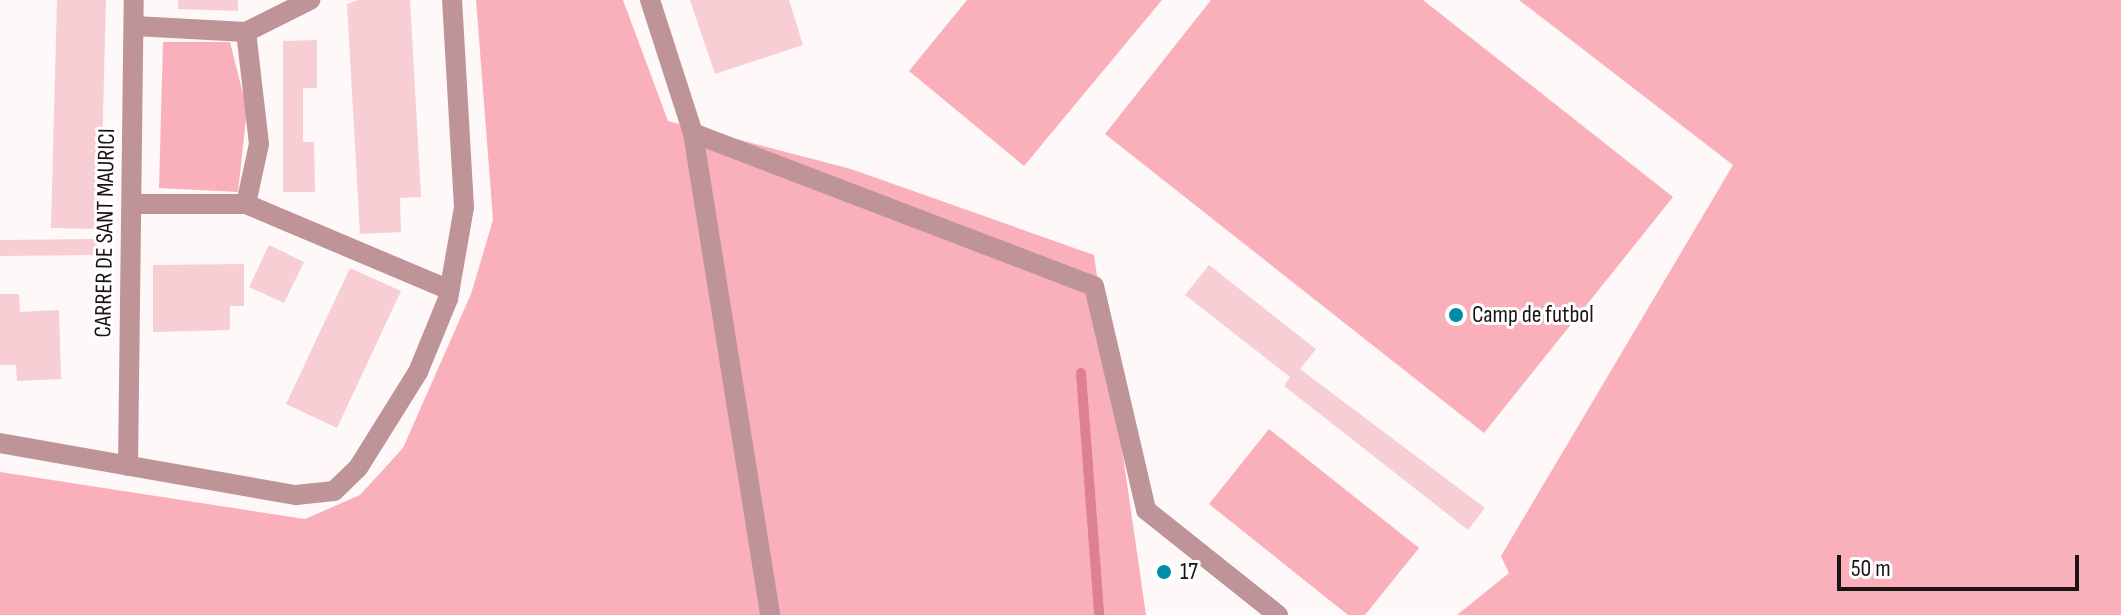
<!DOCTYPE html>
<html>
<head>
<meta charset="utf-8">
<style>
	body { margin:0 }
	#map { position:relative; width:2121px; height:615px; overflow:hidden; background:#fef8f8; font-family:"Sofia Sans Condensed",sans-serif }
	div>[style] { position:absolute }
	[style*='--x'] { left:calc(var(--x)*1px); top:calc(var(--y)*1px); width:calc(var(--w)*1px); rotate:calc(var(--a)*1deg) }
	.green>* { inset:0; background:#fab0bb }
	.stream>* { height:10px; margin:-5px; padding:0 5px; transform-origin:5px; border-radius:5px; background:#dd808f }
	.building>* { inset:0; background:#f7ced3 }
	.minor>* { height:20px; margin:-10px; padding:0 10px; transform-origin:10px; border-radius:10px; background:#bf9499 }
	.dots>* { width:22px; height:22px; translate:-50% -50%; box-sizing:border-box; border:4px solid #fff; border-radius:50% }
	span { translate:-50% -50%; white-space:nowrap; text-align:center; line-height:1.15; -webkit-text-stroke:6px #fff; paint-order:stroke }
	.street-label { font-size:24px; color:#1c1314 }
	.poi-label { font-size:24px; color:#1c1314 }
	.left { translate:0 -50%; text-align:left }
	.scale { position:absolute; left:1837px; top:555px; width:242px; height:36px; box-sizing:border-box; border:4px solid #1c1314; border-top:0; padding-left:10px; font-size:24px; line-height:28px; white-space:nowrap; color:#1c1314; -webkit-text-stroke:6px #fff; paint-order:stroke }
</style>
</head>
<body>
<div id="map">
	<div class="green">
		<i style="clip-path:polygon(476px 0,623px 0,668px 121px,851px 169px,1094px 255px,1146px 615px,0 615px,0 472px,305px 519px,360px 495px,403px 448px,471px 294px,493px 220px)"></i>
		<i style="clip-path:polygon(967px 0,1162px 0,1024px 166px,909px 71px)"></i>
		<i style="clip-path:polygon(1211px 0,1423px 0,1673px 197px,1484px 433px,1105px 134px)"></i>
		<i style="clip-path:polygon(1519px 0,2121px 0,2121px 615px,1457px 615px,1509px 573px,1501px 556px,1733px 165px)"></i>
		<i style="clip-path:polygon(163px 42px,230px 42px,247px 110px,238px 192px,159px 188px)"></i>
		<i style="clip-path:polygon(1269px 429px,1419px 548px,1365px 615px,1348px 615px,1209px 504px)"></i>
	</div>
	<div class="stream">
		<i style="--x:1081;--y:373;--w:243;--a:85.7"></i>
	</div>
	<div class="building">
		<i style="clip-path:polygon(57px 0,106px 0,100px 229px,51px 228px)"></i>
		<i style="clip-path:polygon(178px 0,238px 0,238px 11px,178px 9px)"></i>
		<i style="clip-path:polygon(358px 0,410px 0,421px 197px,400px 198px,401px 232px,360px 234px,347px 4px)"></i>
		<i style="clip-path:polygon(690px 0,789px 0,803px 45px,715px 74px)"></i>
		<i style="clip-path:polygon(317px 40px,317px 88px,303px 88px,303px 142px,314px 142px,315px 192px,283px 192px,283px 41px)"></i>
		<i style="clip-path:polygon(97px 239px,98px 255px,0 256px,0 240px)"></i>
		<i style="clip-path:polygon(269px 245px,304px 262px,284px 303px,249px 287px)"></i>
		<i style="clip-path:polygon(244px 264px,244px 306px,230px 306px,230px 330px,153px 332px,153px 265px)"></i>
		<i style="clip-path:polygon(1209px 265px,1316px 349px,1300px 369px,1485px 508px,1468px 530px,1284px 386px,1290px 377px,1185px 295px)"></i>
		<i style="clip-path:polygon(350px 268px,401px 291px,337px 428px,286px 404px)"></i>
		<i style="clip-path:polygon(0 294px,19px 294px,20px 312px,59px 310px,61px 379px,17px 381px,16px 365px,0 365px)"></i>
	</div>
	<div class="minor">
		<i style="--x:650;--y:0;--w:140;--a:72.1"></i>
		<i style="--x:693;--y:133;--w:488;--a:80.9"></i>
		<i style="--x:134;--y:26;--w:112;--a:3.1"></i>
		<i style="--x:246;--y:32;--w:72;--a:-26.6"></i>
		<i style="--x:693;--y:133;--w:429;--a:20.9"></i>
		<i style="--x:1094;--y:286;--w:230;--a:76.9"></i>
		<i style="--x:1146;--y:510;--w:169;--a:38.5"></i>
		<i style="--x:132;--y:204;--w:114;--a:0"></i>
		<i style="--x:246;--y:204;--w:221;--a:22.9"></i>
		<i style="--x:246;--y:204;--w:61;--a:-77.8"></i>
		<i style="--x:259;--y:144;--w:113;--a:-96.6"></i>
		<i style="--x:0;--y:443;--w:301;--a:10"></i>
		<i style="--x:296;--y:495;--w:38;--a:-6"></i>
		<i style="--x:334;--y:491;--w:33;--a:-44"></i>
		<i style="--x:358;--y:468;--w:113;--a:-58"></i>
		<i style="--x:418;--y:372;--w:79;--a:-67.7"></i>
		<i style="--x:448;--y:299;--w:93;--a:-80.1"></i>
		<i style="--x:464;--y:207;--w:207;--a:-93.3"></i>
		<i style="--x:128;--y:466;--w:466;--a:-89.3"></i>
	</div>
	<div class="dots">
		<i style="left:1456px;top:315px;background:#008ba9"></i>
		<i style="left:1164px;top:572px;background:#008ba9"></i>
	</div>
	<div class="street-label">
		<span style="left:105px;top:233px;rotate:-89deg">CARRER DE SANT MAURICI</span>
	</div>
	<div class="poi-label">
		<span class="left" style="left:1472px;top:315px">Camp de futbol</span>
		<span class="left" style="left:1180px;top:572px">17</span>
	</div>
	<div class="scale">50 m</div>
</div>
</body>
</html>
